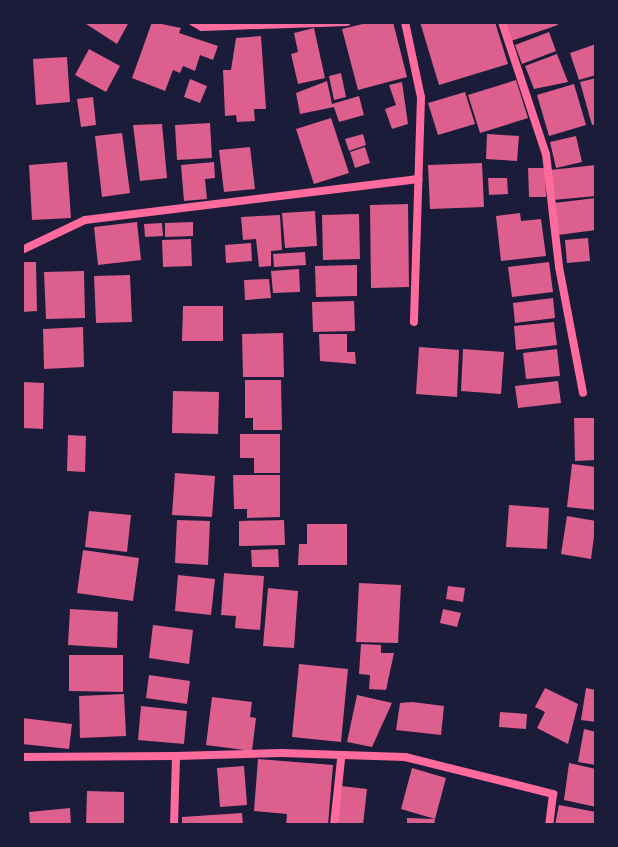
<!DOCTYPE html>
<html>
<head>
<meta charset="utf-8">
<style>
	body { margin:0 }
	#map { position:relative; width:618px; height:847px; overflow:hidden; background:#1b1b3a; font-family:"Times New Roman",serif }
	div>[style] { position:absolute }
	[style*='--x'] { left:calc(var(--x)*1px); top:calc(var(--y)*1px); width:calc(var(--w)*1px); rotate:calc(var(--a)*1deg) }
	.building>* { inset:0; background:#dd5f8e }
	.minor>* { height:8px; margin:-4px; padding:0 4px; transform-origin:4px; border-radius:4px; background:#ff6b9d }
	span { translate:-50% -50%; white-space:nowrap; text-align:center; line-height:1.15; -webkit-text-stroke:7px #1b1b3a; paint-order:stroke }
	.frame { position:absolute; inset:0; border:24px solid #1b1b3a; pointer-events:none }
</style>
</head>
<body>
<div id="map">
	<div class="building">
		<i style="clip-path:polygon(83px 22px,129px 22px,117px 44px)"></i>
		<i style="clip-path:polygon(152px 22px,181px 28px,179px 33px,218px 46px,213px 60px,200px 55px,195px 71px,183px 66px,180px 73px,173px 70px,165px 91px,132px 78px)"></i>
		<i style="clip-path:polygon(371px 22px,393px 22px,407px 77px,358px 90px,342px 29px)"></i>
		<i style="clip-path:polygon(420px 22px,495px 22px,508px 64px,439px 85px)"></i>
		<i style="clip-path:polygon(504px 22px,556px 22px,558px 25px,511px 41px)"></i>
		<i style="clip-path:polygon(314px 28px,325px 78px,298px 84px,291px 54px,298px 52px,294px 33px)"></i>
		<i style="clip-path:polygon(549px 32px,556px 51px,522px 64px,515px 45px)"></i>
		<i style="clip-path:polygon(261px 36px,266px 109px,254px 109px,255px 121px,237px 122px,236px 115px,225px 116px,223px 70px,231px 70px,236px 38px)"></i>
		<i style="clip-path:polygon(596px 44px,596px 75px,579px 80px,570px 53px)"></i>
		<i style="clip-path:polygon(89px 49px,120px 66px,106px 92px,75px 75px)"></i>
		<i style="clip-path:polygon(557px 54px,568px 82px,534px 89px,525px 66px)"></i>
		<i style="clip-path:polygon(67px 57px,70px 102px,36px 105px,33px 59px)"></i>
		<i style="clip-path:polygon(341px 73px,346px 97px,334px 100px,329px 76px)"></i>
		<i style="clip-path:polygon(596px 78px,596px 124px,592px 125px,580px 82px)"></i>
		<i style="clip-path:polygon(190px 79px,207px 86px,200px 103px,184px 97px)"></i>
		<i style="clip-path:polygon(516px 80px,528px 118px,480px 133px,468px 95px)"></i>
		<i style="clip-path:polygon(327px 81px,332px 104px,359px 96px,364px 115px,339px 122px,334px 107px,300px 114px,296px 93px)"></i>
		<i style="clip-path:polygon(402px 82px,408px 124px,392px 129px,385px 109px,396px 105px,389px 85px)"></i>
		<i style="clip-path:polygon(574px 84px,586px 125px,549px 136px,537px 95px)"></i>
		<i style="clip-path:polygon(465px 92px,475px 124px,438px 135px,428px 103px)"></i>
		<i style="clip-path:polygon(93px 97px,96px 125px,81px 127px,77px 99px)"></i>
		<i style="clip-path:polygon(331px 118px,349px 173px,314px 184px,296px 129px)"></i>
		<i style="clip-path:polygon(210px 123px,212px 158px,177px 160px,175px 125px)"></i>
		<i style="clip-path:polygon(162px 124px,167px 178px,140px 181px,133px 125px)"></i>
		<i style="clip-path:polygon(122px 133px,130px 193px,102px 197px,95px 136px)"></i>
		<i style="clip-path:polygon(363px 134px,366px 145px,349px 151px,345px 139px)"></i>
		<i style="clip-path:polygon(487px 134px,519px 136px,517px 161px,486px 159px)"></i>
		<i style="clip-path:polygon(576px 136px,582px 162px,556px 168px,550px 142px)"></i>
		<i style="clip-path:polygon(250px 147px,255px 189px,224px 192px,219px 150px)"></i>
		<i style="clip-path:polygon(365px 147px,370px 163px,355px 168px,350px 152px)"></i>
		<i style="clip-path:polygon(67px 162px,71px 218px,32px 220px,29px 165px)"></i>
		<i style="clip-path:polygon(214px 162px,215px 178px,205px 179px,207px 199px,184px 201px,181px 165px)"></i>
		<i style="clip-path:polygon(482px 163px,484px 207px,430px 209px,428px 165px)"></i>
		<i style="clip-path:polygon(596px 165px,596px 196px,553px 200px,550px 170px)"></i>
		<i style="clip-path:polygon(528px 168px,545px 168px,546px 197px,529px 197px)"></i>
		<i style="clip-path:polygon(488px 178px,507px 178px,508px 194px,489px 195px)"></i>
		<i style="clip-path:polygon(596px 198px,596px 230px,558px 235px,554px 203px)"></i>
		<i style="clip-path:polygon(408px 204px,409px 287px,371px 288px,370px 205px)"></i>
		<i style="clip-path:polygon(315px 211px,317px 246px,285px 248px,282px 213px)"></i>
		<i style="clip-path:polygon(520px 213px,521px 221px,541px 219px,546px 256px,501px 261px,496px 216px)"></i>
		<i style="clip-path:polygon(359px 214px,360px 259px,323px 260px,322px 215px)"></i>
		<i style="clip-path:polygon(280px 215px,282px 250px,271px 251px,271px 266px,259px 267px,256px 239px,243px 240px,241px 217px)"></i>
		<i style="clip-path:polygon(137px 222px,141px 260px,98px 265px,94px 227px)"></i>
		<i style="clip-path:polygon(193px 222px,193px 236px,165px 237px,165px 223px)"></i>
		<i style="clip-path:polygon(162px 223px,163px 236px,145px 237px,144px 224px)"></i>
		<i style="clip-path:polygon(588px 238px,590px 261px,567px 263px,565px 240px)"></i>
		<i style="clip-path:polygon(191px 239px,192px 266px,163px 267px,162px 240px)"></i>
		<i style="clip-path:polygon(251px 243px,252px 261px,226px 263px,225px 245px)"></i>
		<i style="clip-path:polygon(305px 252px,306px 265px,274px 267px,273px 254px)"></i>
		<i style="clip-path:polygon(22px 262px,36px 262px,37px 311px,22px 312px)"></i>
		<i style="clip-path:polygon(549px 262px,553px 292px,512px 297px,508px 267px)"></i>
		<i style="clip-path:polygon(357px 265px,357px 296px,316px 297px,315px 266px)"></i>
		<i style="clip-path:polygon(299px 269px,300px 292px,273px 293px,271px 271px)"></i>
		<i style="clip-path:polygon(84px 271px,85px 318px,46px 319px,44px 272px)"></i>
		<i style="clip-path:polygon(130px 275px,132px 322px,96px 323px,94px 276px)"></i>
		<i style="clip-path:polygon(269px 279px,271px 298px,245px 300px,244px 280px)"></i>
		<i style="clip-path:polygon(553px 298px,555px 318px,515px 323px,513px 303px)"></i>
		<i style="clip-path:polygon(354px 301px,355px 331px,313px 332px,312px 302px)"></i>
		<i style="clip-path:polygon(183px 306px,223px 306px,223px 341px,182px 341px)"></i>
		<i style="clip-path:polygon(554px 322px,557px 345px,516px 350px,514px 326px)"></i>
		<i style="clip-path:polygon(83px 327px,84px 367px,44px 369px,43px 329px)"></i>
		<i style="clip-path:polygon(283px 333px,284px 377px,243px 377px,242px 334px)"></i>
		<i style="clip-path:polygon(319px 334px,347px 334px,347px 352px,355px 352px,356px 364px,320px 361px)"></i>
		<i style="clip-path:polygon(419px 347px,459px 350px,457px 397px,416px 394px)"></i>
		<i style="clip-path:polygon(463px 349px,504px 352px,501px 394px,461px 391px)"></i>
		<i style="clip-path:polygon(557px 349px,560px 376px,526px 379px,523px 353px)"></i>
		<i style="clip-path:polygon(245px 380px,281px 380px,282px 430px,253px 430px,253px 418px,245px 418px)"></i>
		<i style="clip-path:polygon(558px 381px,561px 403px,518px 408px,515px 386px)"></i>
		<i style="clip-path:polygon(22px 382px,44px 383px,43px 429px,22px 428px)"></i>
		<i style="clip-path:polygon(173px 391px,219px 392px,218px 434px,172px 433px)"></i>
		<i style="clip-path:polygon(574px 418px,596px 418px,596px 460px,575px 461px)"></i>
		<i style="clip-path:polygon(240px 434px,280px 434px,280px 473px,254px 473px,254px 458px,240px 458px)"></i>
		<i style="clip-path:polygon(68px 435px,86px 436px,85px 472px,67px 471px)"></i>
		<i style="clip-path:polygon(572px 464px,596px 467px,596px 510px,567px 507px)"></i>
		<i style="clip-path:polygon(175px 473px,215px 476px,212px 517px,172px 515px)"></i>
		<i style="clip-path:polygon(233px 475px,280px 475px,280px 517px,247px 518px,247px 509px,234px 509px)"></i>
		<i style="clip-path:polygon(509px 505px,549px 508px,547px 549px,506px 547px)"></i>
		<i style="clip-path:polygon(89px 511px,131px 515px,127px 552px,85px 547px)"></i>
		<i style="clip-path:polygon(567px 516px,596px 521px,591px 559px,561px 554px)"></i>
		<i style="clip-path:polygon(177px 520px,210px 521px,208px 565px,175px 563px)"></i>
		<i style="clip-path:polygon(284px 520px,285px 545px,239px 546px,239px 521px)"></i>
		<i style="clip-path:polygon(307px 524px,347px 524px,347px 565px,298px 565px,299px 544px,307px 544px)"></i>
		<i style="clip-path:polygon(278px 549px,279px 567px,252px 567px,251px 550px)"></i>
		<i style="clip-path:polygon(83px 550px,139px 558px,133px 601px,77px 593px)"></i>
		<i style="clip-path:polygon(224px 573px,264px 576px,260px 630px,235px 628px,236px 616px,221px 615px)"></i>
		<i style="clip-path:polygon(178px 575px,215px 579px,211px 615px,175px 611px)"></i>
		<i style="clip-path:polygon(359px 583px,401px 585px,398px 643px,356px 642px)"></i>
		<i style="clip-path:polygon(448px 586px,465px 588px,463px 602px,446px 599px)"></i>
		<i style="clip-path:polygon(268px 588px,298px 591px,294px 648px,263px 646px)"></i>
		<i style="clip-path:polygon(70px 609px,118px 612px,117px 648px,68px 645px)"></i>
		<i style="clip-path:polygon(443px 609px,461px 613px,457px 627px,440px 623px)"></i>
		<i style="clip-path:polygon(153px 625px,193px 630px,189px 664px,149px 658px)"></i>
		<i style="clip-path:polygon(361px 644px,381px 645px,381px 653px,394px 653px,386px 690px,369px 689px,370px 675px,359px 674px)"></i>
		<i style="clip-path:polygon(69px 655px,123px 655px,123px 692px,69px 691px)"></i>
		<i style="clip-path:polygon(299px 664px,348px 669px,341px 742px,292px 737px)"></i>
		<i style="clip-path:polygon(149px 675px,190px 681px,187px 704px,146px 698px)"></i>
		<i style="clip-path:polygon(545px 688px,578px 704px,568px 744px,537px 728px,545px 712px,535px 707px)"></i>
		<i style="clip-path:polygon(586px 688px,596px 690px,596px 722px,581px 720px)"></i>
		<i style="clip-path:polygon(124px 694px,126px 736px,80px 738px,79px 696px)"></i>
		<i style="clip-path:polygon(357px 695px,392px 703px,372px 747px,347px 742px)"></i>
		<i style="clip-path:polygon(212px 697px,252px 702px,250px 717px,256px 718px,252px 751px,206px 745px)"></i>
		<i style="clip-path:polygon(412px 702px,444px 706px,441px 735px,396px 730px,400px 703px)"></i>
		<i style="clip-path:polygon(141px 706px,187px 711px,184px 744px,138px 740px)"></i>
		<i style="clip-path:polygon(500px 712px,527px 714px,526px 729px,499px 727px)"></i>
		<i style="clip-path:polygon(22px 718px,72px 724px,69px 749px,22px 744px)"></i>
		<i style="clip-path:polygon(584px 729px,596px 732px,596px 765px,578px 762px)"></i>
		<i style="clip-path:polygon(258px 759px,333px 765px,328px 825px,286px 825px,287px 814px,254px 811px)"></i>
		<i style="clip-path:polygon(569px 763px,596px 769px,596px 807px,564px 800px)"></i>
		<i style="clip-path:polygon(244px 766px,247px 805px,220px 807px,217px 768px)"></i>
		<i style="clip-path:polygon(412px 768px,446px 778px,435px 819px,401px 809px)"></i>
		<i style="clip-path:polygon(341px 786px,367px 789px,363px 825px,337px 825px)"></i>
		<i style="clip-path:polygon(87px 791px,124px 792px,124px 825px,86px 825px)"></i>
		<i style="clip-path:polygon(559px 805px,596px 812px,596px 825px,555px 825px)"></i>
		<i style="clip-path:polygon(70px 808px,71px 825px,30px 825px,29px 812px)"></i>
		<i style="clip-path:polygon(242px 813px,243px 825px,182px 825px,182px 817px)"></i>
		<i style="clip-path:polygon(407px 818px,435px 819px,434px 825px,407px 825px)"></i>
	</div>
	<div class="minor">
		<i style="--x:193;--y:22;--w:10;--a:29"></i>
		<i style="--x:202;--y:27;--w:145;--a:-2"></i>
		<i style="--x:405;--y:22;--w:77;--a:78"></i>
		<i style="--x:421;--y:97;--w:225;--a:91.8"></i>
		<i style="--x:502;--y:22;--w:139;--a:71.6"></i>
		<i style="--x:546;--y:154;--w:114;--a:83.4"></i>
		<i style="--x:559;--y:267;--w:128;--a:79.2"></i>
		<i style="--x:22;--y:250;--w:70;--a:-25.5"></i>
		<i style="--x:85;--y:220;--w:336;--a:-7"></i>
		<i style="--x:22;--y:757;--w:154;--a:-0.4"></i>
		<i style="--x:174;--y:825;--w:69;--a:-88.3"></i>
		<i style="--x:176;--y:756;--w:106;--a:-1.6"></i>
		<i style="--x:282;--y:753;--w:123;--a:1.9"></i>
		<i style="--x:405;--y:757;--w:153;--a:14"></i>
		<i style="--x:553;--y:794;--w:31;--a:97"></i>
		<i style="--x:334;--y:825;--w:66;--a:-83.9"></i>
	</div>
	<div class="frame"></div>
</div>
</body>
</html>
